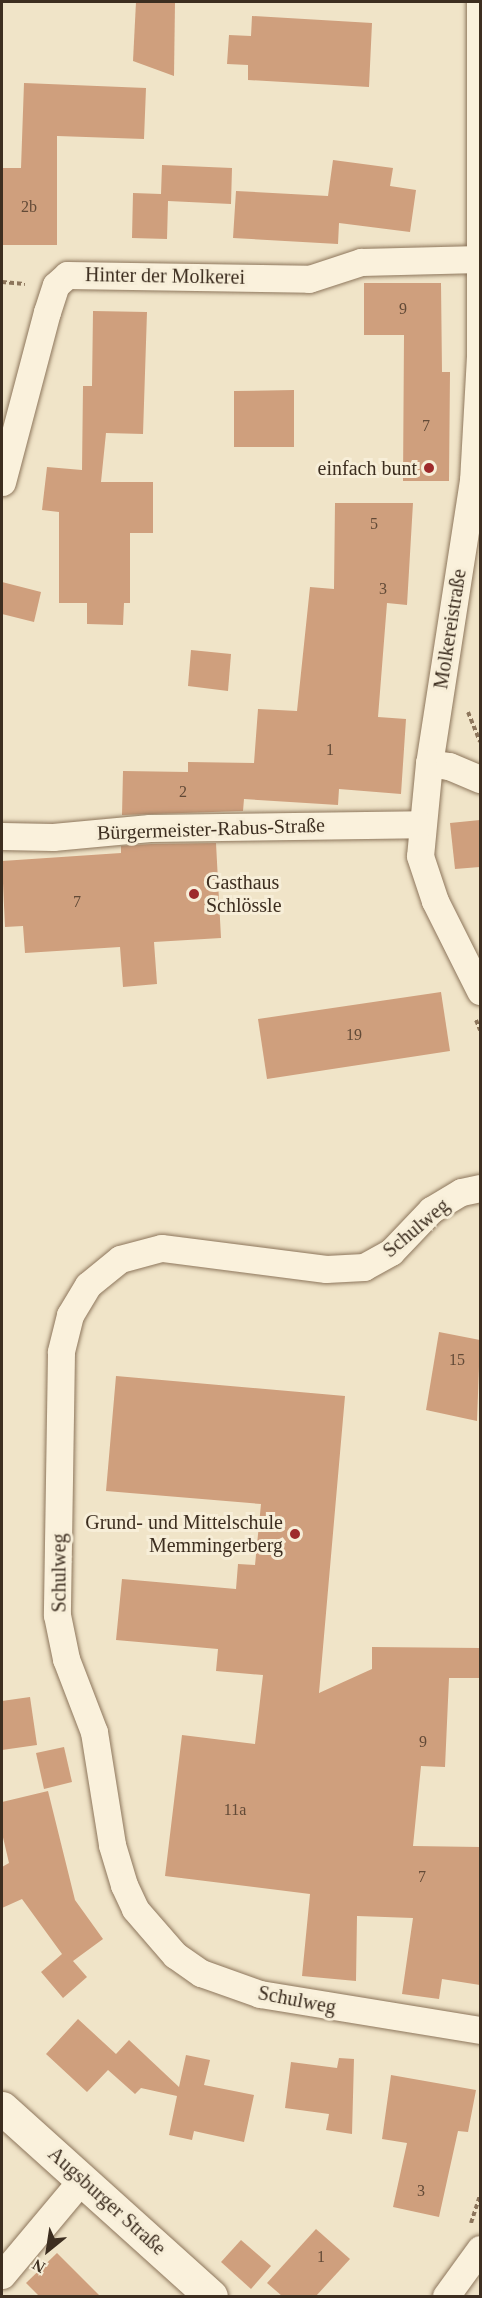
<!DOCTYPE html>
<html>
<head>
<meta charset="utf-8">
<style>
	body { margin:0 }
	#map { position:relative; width:482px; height:2298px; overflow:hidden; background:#f0e4c8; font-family:"Times New Roman",serif }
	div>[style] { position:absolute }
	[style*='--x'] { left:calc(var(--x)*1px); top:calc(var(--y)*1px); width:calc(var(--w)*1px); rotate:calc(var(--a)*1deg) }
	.building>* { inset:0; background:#cf9f7d }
	.path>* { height:4px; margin-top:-2px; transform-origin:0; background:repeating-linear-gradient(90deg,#8d765c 0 4.5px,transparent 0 7.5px) }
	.roads { filter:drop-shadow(0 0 2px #8d765c) drop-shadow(0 0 2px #8d765c) }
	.minor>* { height:27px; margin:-13.5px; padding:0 13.5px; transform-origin:13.5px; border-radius:13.5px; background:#faf1dc }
	.tertiary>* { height:33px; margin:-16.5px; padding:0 16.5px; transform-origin:16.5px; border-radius:16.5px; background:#faf1dc }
	.dots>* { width:16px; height:16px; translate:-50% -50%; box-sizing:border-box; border:3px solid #f7eed8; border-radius:50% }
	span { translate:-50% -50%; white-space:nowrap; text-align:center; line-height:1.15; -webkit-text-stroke:6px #f7eed8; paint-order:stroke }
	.number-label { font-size:16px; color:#624a37 }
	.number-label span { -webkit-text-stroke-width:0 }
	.street-label { font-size:20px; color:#3d2e20 }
	.poi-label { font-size:20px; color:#3d2e20 }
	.right { translate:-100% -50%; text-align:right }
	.left { translate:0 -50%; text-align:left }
	.frame { position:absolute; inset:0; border:3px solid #3d2e20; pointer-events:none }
	.north { position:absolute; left:18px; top:2220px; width:60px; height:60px; -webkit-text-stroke:4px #f7eed8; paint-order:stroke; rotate:210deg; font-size:16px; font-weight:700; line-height:24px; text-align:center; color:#3d2e20 }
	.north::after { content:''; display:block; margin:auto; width:21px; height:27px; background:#3d2e20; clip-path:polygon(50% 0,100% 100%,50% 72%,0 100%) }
</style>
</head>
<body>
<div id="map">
	<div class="building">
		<i style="clip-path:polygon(136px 2px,175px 2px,174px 76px,133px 61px)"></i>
		<i style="clip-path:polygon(252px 16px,372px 23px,369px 87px,248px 80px,248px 65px,227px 64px,229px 35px,251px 36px)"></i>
		<i style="clip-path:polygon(24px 83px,146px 88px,144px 139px,57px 136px,57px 245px,2px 245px,2px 168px,21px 168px)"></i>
		<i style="clip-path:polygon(333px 160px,393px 168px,390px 186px,416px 190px,410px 232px,339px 223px,338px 244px,233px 238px,236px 191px,328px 196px)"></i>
		<i style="clip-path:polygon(162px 165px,232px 168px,231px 204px,168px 201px,167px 239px,132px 238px,133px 193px,161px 194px)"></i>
		<i style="clip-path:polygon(364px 283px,441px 283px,442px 372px,450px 372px,449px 481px,403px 481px,404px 335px,364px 335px)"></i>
		<i style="clip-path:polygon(93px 311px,147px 312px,143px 434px,106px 433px,101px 482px,153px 482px,153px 533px,130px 533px,130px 603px,124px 603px,123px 625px,87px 624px,87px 603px,59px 603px,59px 512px,42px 510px,47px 467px,82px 470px,83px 386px,92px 386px)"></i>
		<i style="clip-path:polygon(294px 390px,294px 447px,234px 447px,234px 391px)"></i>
		<i style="clip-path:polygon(335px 503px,413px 503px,407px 605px,387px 603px,378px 717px,406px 719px,401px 794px,339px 789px,338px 805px,244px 799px,243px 811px,122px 815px,123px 771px,188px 772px,188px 762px,254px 763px,258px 709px,297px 711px,310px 587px,334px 589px)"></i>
		<i style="clip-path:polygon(2px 582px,41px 592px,34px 622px,2px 614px)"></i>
		<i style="clip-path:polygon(191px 650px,231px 654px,228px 691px,188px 686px)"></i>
		<i style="clip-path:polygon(480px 820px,480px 867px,455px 869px,450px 823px)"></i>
		<i style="clip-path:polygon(216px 843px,221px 938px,154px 942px,157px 984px,123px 987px,120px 947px,25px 953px,23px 926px,5px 927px,2px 861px,121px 853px,121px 846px,151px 844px)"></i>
		<i style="clip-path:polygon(441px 992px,450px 1051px,267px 1079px,258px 1019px)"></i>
		<i style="clip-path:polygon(439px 1332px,480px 1340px,477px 1421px,426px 1410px)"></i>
		<i style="clip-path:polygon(116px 1376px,345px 1396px,319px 1693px,372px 1669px,372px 1647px,480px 1648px,480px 1678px,449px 1678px,445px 1767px,421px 1766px,413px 1846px,480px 1847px,480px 1985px,442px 1979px,439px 1999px,402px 1994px,413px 1918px,357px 1916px,356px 1981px,302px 1976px,310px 1894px,165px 1876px,182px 1735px,255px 1744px,263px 1675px,216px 1671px,218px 1649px,116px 1640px,122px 1579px,236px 1589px,238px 1564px,255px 1565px,261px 1504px,106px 1491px)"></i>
		<i style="clip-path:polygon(30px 1697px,37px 1745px,2px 1750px,2px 1701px)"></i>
		<i style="clip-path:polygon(64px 1747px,72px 1782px,44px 1789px,36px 1753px)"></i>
		<i style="clip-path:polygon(48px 1791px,75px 1900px,103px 1939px,73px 1961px,87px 1977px,63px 1998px,41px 1972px,62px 1954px,22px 1899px,2px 1908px,2px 1867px,9px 1863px,2px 1833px,2px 1802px)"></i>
		<i style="clip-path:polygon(78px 2019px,116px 2054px,129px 2040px,179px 2087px,186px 2055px,210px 2060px,204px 2085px,254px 2095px,244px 2142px,194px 2131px,192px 2140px,169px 2135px,177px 2096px,141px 2088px,135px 2094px,108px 2070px,87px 2092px,46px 2054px)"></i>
		<i style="clip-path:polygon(339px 2058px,354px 2059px,352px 2134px,326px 2130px,329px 2114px,285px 2108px,291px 2062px,337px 2068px)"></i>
		<i style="clip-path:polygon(391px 2075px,476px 2090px,468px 2132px,458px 2131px,439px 2217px,393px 2207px,407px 2143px,382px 2139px)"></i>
		<i style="clip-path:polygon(316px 2229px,350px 2259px,316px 2296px,282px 2296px,267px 2283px)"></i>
		<i style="clip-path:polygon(241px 2240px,271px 2266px,251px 2289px,221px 2262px)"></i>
		<i style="clip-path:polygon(57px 2253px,100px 2296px,39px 2296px,26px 2283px)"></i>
	</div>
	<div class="path">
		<i style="--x:2;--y:282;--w:23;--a:5"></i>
		<i style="--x:468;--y:712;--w:32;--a:68"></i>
		<i style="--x:476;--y:1020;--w:11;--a:68"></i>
		<i style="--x:471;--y:2223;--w:29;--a:-72"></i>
	</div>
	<div class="roads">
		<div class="minor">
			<i style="--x:480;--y:2;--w:354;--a:90"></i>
			<i style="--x:480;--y:356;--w:124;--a:93.2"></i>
			<i style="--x:473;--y:480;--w:286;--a:98.8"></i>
			<i style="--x:429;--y:763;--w:93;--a:95.5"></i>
			<i style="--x:420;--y:856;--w:47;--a:71.6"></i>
			<i style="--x:435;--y:901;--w:101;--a:63.4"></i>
			<i style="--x:2;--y:482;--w:176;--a:-75.2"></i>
			<i style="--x:47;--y:312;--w:28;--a:-72"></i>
			<i style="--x:56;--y:285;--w:15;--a:-42"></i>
			<i style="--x:67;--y:275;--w:242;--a:0.9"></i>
			<i style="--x:309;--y:279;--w:55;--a:-18.1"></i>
			<i style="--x:361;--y:262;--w:119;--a:-1.4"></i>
			<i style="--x:429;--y:763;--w:20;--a:9"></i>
			<i style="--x:449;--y:766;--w:34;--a:23"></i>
			<i style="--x:2;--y:836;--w:51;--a:1.1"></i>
			<i style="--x:53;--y:837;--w:97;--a:-5.3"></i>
			<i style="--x:150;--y:828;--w:270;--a:-0.8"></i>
			<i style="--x:480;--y:1188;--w:19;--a:168"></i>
			<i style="--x:461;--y:1192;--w:35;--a:149"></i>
			<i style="--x:431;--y:1210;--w:58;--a:133.6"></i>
			<i style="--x:391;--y:1252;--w:31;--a:151"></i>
			<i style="--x:364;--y:1267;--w:38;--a:177"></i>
			<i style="--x:326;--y:1269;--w:166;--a:-172.7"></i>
			<i style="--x:161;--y:1248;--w:42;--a:165"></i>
			<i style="--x:120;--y:1259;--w:41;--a:140.9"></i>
			<i style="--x:88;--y:1285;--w:35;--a:121"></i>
			<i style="--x:70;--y:1315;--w:38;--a:104"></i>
			<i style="--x:61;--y:1352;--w:263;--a:90.9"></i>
			<i style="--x:57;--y:1615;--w:45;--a:78.4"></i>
			<i style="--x:66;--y:1659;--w:78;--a:69"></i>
			<i style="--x:94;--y:1732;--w:114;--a:80.9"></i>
			<i style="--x:112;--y:1845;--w:42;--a:73.3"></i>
			<i style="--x:124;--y:1885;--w:26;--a:65"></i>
			<i style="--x:135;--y:1909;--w:61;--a:49"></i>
			<i style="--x:175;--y:1955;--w:32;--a:35"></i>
			<i style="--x:201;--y:1973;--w:63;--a:19.6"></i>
			<i style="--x:260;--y:1994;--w:223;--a:9.3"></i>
			<i style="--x:2;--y:2275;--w:126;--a:-50.1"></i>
			<i style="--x:446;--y:2296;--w:58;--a:-54.1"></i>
		</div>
		<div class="tertiary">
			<i style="--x:2;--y:2108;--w:281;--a:42"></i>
		</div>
	</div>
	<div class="dots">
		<i style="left:429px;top:468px;background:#9e2a2b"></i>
		<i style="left:194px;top:894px;background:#9e2a2b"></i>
		<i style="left:295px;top:1534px;background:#9e2a2b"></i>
	</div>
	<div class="number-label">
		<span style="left:29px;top:207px">2b</span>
		<span style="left:403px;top:309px">9</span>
		<span style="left:426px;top:426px">7</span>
		<span style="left:374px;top:524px">5</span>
		<span style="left:383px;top:589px">3</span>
		<span style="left:330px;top:750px">1</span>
		<span style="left:183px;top:792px">2</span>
		<span style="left:77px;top:902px">7</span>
		<span style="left:354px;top:1035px">19</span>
		<span style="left:457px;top:1360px">15</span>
		<span style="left:423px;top:1742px">9</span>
		<span style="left:235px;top:1810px">11a</span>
		<span style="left:422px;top:1877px">7</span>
		<span style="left:421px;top:2191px">3</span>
		<span style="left:321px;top:2257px">1</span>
	</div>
	<div class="street-label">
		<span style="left:165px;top:276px;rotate:1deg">Hinter der Molkerei</span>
		<span style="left:450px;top:629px;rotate:-81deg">Molkereistraße</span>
		<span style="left:211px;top:829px;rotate:-2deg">Bürgermeister-Rabus-Straße</span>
		<span style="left:416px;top:1228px;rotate:-40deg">Schulweg</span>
		<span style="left:59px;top:1573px;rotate:-90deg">Schulweg</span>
		<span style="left:297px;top:2000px;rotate:11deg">Schulweg</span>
		<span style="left:107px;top:2201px;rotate:42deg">Augsburger Straße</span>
	</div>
	<div class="poi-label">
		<span class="right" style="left:417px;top:468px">einfach bunt</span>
		<span class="left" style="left:206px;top:894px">Gasthaus<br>Schlössle</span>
		<span class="right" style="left:283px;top:1534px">Grund- und Mittelschule<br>Memmingerberg</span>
	</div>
	<div class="frame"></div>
	<div class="north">N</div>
</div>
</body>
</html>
